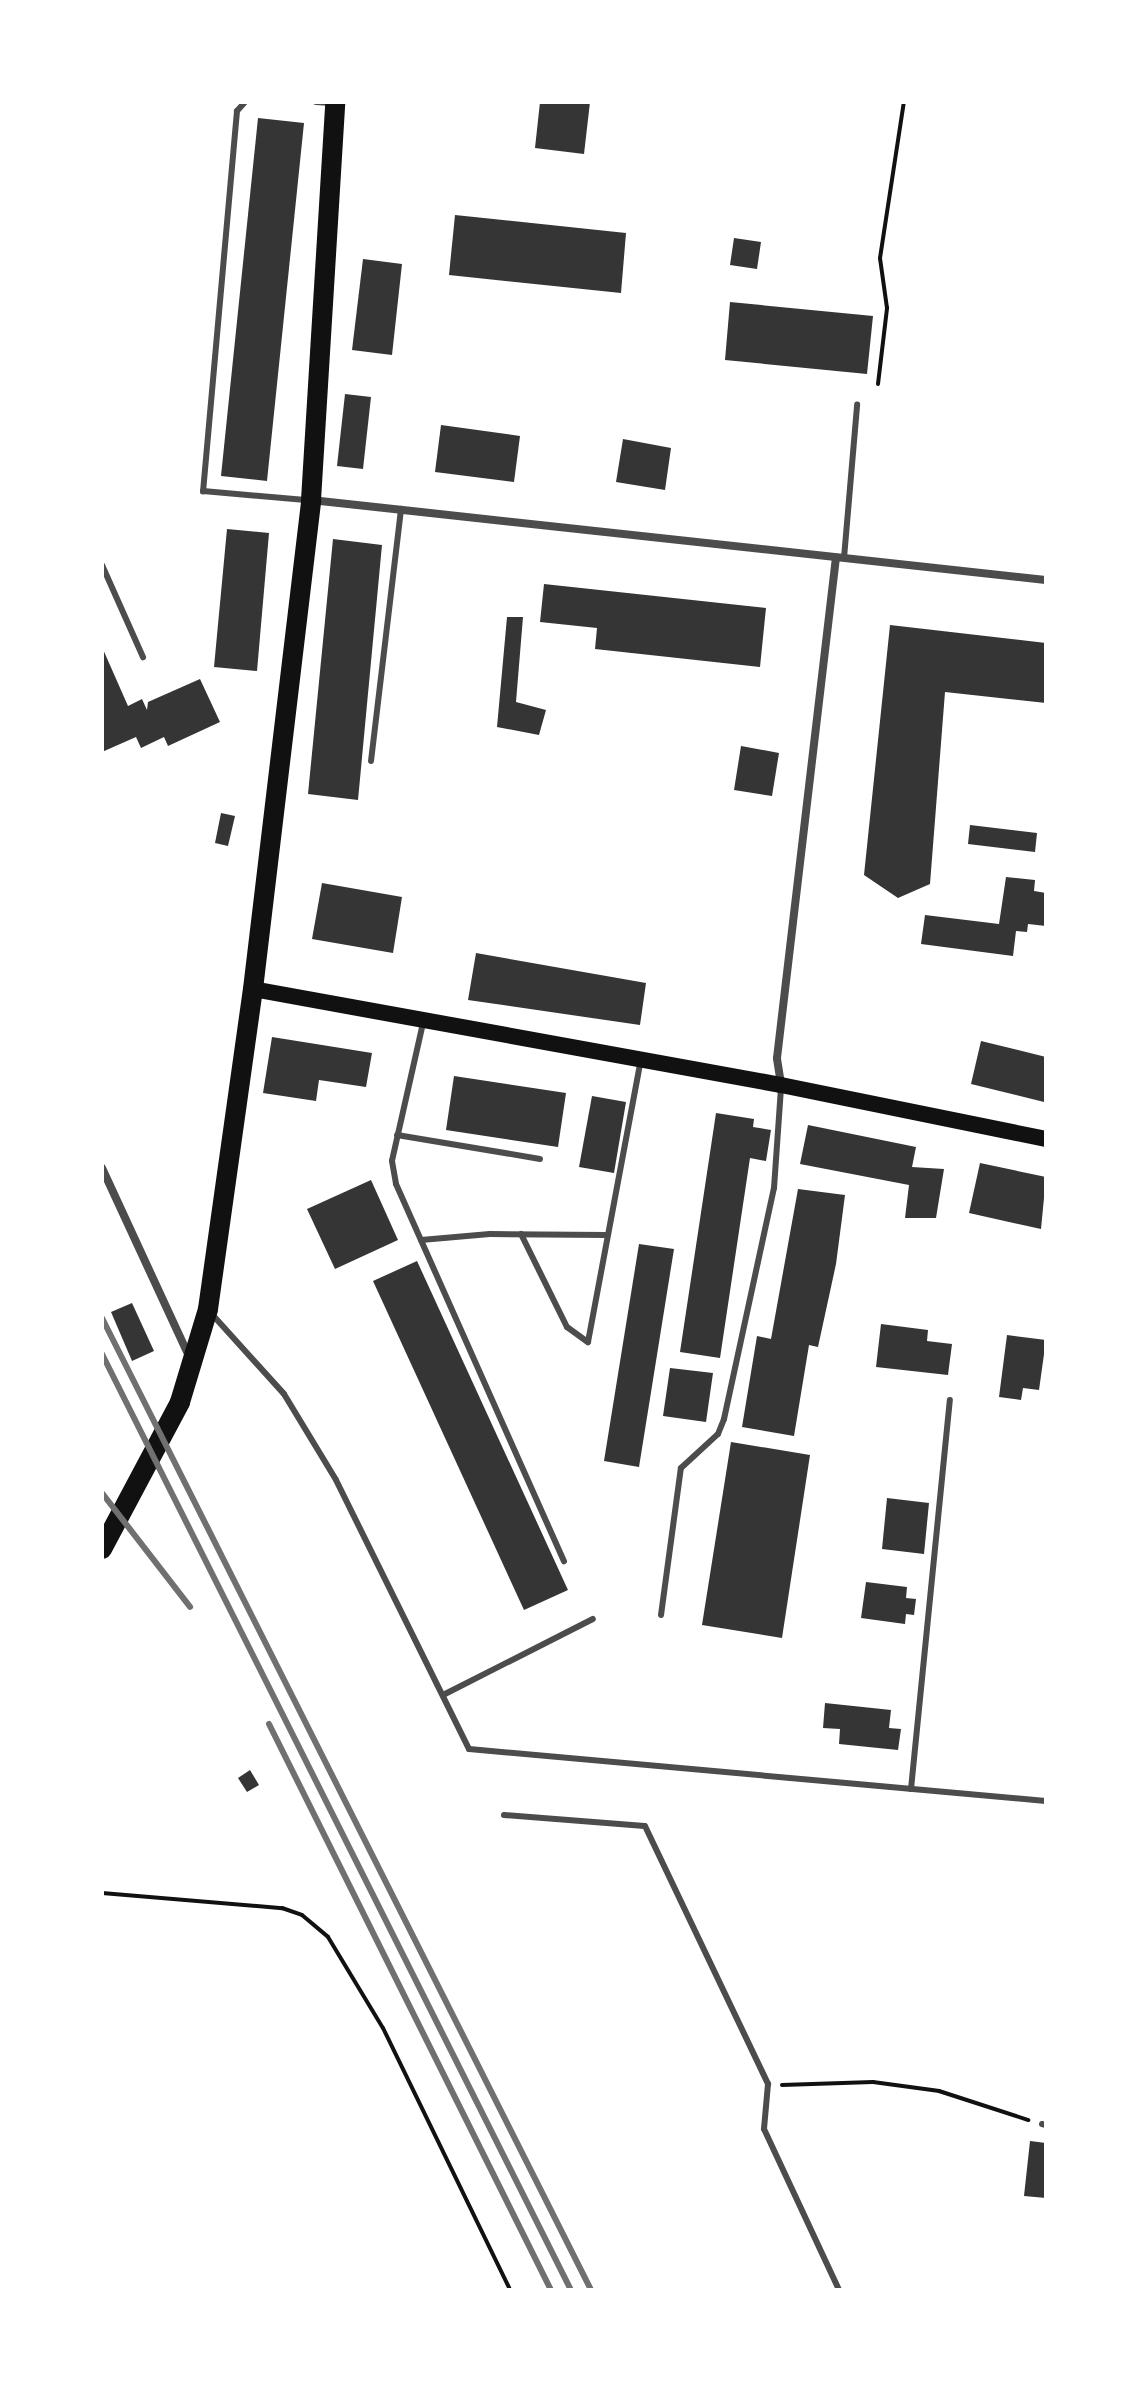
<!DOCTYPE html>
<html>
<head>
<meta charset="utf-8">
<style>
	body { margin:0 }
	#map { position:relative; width:1148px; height:2392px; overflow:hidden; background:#fff; font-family:"Fira Sans Condensed",sans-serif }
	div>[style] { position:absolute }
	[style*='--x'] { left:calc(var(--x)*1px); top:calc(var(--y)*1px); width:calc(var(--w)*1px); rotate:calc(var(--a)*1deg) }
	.building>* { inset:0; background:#353535 }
	.path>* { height:4px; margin:-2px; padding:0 2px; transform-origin:2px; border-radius:2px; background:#111 }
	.service>* { height:6px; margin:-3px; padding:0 3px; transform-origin:3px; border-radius:3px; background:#4c4c4c }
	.minor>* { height:8px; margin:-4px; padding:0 4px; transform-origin:4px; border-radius:4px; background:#4c4c4c }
	.secondary>* { height:16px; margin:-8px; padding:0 8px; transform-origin:8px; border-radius:8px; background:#111 }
	.primary>* { height:20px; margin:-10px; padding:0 10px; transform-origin:10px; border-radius:10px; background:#111 }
	.rail>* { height:6px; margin:-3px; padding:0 3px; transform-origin:3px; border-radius:3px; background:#707070 }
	span { translate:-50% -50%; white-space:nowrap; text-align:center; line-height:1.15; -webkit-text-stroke:8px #fff; paint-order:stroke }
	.frame { position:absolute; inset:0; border:104px solid #fff; pointer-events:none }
</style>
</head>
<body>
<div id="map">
	<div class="building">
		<i style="clip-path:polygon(540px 102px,590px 102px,584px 154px,535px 148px)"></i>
		<i style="clip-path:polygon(258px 118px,304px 123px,267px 481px,221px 476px)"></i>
		<i style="clip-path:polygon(455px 215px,626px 233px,621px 293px,449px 275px)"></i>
		<i style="clip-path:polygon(734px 238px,761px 242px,757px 269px,730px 265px)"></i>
		<i style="clip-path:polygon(363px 259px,402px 264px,392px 355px,352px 350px)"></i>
		<i style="clip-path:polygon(730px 302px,873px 316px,867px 374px,725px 360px)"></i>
		<i style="clip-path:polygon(345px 394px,371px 397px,363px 469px,337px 466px)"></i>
		<i style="clip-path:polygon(441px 425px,520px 436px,514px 482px,435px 472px)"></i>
		<i style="clip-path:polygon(623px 439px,671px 448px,665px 490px,616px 482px)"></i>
		<i style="clip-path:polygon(227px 529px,269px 533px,257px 671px,214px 667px)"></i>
		<i style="clip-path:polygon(333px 539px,382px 545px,358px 800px,308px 794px)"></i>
		<i style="clip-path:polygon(544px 584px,766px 608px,760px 667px,595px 649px,597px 628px,540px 622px)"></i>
		<i style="clip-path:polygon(507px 617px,523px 617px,516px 702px,546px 710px,539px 735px,497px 727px)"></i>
		<i style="clip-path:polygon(890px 625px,1046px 643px,1046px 703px,945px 692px,930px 884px,898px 898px,864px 875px)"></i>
		<i style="clip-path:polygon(102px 647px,128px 706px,142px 699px,147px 710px,148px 702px,200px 679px,220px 722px,168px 746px,164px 737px,141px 748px,136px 737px,102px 752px)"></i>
		<i style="clip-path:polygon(741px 746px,779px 753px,772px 796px,734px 790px)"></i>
		<i style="clip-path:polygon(221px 813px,235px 816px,228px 846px,215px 843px)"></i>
		<i style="clip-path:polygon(970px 825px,1037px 833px,1035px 852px,968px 844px)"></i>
		<i style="clip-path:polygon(1006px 877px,1035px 880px,1034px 891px,1046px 893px,1046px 926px,1028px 924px,1027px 932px,1016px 931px,1013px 956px,921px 944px,925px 915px,999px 924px)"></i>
		<i style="clip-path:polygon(322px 883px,402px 897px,393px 953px,312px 939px)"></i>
		<i style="clip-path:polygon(476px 953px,646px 983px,640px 1025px,468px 1000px)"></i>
		<i style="clip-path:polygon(272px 1037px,372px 1053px,366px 1087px,319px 1080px,316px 1101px,263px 1093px)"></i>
		<i style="clip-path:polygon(981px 1041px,1046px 1057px,1044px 1102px,971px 1084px)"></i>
		<i style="clip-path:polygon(454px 1076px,566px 1093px,558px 1147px,446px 1130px)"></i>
		<i style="clip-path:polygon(592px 1096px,626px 1102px,614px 1173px,579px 1167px)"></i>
		<i style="clip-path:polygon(716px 1113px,754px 1119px,753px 1127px,771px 1130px,766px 1161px,750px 1158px,720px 1358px,680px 1352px)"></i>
		<i style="clip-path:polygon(808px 1125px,916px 1147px,912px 1167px,944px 1169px,936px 1218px,905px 1218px,909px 1185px,800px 1164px)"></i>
		<i style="clip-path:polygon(980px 1163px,1046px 1177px,1041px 1229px,969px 1213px)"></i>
		<i style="clip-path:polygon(371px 1180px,398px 1240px,335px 1269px,307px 1209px)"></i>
		<i style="clip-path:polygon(798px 1189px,845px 1195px,836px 1264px,818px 1347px,809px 1345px,794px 1436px,742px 1427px,757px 1336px,771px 1339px)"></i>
		<i style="clip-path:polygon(639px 1244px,674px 1249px,639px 1467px,604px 1461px)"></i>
		<i style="clip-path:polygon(417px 1261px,568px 1590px,524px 1610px,373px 1281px)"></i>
		<i style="clip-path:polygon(132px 1303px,154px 1351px,132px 1361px,111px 1312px)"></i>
		<i style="clip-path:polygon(881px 1324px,928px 1330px,927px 1341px,952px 1344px,948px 1375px,876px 1367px)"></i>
		<i style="clip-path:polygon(1007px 1335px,1046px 1340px,1039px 1390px,1023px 1388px,1021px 1400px,999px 1397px)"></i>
		<i style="clip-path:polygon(670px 1368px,713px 1373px,706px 1422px,663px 1416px)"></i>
		<i style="clip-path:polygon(731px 1442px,810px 1455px,782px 1638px,702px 1625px)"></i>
		<i style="clip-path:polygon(887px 1498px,929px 1503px,924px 1554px,882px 1549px)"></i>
		<i style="clip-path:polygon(866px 1582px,907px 1587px,906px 1598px,916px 1599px,914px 1615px,906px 1614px,905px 1624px,861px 1618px)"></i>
		<i style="clip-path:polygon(825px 1703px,891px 1710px,889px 1728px,901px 1729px,898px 1750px,839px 1744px,840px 1729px,823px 1728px)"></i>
		<i style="clip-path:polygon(250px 1770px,259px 1785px,247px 1792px,238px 1778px)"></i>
		<i style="clip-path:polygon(1030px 2141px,1046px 2143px,1046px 2198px,1024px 2196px)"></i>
	</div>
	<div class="path">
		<i style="--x:878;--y:384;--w:77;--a:-83.2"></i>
		<i style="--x:887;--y:308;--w:50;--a:-98"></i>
		<i style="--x:880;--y:258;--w:158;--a:-81.3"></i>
		<i style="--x:102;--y:1893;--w:181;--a:4.8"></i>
		<i style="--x:282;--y:1908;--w:21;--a:19"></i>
		<i style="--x:302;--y:1915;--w:34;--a:40"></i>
		<i style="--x:328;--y:1937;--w:106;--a:58.9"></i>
		<i style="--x:383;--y:2028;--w:291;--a:64.1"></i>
		<i style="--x:782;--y:2085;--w:91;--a:-1.9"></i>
		<i style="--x:873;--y:2082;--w:67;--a:7.8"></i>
		<i style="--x:939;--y:2091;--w:94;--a:18"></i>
	</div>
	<div class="service">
		<i style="--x:245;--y:102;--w:12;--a:132"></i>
		<i style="--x:237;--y:111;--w:382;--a:95.1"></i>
		<i style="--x:203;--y:491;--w:103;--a:5"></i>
		<i style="--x:316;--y:102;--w:15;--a:4"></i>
		<i style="--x:844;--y:558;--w:154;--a:-85.1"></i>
		<i style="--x:102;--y:565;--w:101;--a:66"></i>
		<i style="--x:371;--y:761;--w:254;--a:-83.2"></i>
		<i style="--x:423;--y:1023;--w:141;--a:102.7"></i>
		<i style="--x:392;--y:1161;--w:23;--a:80"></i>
		<i style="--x:396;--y:1184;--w:413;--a:66"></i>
		<i style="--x:397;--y:1135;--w:145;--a:9.5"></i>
		<i style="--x:521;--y:1234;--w:104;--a:63.7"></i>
		<i style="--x:567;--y:1327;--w:26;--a:36"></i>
		<i style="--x:588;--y:1342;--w:284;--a:-79.4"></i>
		<i style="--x:421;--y:1240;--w:69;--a:-5"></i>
		<i style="--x:490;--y:1234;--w:117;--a:0.5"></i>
		<i style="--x:210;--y:1312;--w:110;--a:47.9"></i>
		<i style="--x:284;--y:1394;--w:100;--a:58.8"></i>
		<i style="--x:336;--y:1480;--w:300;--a:63.7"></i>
		<i style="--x:469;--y:1749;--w:579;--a:5.15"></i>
		<i style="--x:661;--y:1615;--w:148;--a:-82.3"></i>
		<i style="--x:681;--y:1468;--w:50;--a:-42.6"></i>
		<i style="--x:718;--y:1434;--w:16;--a:-68"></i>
		<i style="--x:724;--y:1419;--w:236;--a:-77.8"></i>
		<i style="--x:774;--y:1188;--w:101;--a:-86"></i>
		<i style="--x:443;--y:1695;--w:168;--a:-26.9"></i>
		<i style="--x:911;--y:1789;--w:391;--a:-84.3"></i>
		<i style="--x:504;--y:1815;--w:141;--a:4.5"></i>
		<i style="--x:645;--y:1826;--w:286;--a:64.5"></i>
		<i style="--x:768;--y:2084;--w:45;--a:95.1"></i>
		<i style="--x:764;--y:2129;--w:178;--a:65"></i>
		<i style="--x:1042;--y:2124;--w:4;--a:14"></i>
	</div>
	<div class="minor">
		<i style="--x:311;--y:500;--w:739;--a:6.21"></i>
		<i style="--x:781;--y:1084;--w:26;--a:-99"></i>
		<i style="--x:777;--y:1058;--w:504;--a:-83.28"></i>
		<i style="--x:102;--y:1168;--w:207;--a:65.2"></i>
	</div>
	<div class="secondary">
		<i style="--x:253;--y:989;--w:537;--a:10.3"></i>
		<i style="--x:781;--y:1085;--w:270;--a:11.5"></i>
	</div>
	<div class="primary">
		<i style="--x:102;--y:1549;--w:166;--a:-62"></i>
		<i style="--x:180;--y:1402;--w:97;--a:-73.2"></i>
		<i style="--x:208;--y:1309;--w:323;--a:-82"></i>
		<i style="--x:253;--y:989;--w:492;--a:-83.2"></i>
		<i style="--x:311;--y:500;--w:399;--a:-86.5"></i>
	</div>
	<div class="rail">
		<i style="--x:102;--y:1318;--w:1088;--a:63.29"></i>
		<i style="--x:102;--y:1354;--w:1047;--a:63.39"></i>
		<i style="--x:102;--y:1493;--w:144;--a:52.3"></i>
		<i style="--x:269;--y:1724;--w:632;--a:63.52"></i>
	</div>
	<div class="frame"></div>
</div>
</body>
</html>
